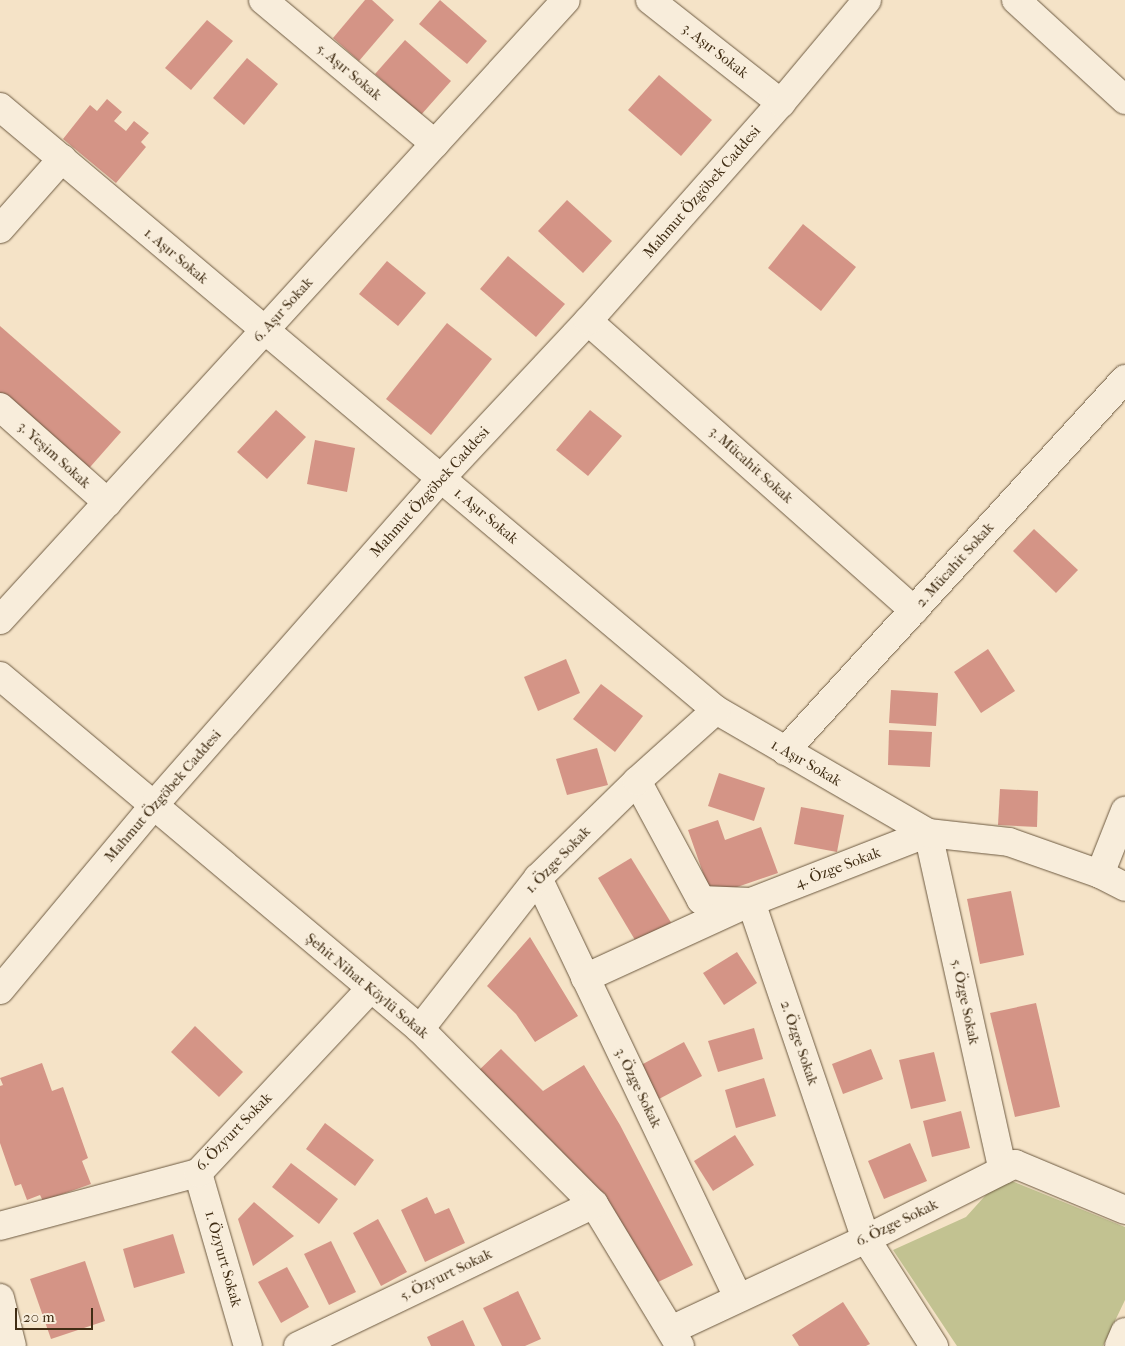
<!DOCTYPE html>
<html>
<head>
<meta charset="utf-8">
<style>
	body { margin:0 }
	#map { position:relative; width:1125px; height:1346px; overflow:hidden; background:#f5e3c7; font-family:"IM FELL French Canon",serif }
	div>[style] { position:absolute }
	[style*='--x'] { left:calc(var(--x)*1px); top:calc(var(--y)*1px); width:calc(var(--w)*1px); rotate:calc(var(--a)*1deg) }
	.green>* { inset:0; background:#c2c291 }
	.building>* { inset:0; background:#d49486 }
	.roads { filter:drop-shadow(0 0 1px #6d5a41) drop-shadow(0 0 1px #6d5a41) }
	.minor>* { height:28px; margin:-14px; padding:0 14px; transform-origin:14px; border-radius:14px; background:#f8eddb }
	span { translate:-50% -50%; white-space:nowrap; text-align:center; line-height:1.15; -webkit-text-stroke:4.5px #f8eddb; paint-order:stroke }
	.street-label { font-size:15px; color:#402d14 }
	.scale { position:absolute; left:15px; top:1308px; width:78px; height:22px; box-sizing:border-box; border:2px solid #402d14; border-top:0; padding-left:6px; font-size:15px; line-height:18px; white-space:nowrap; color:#402d14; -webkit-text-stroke:4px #f8eddb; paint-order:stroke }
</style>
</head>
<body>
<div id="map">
	<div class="green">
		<i style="clip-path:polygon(1002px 1177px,1125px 1227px,1125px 1300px,1103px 1346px,957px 1346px,893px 1250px,966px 1217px)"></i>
	</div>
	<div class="building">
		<i style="clip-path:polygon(365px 0,372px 0,394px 20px,359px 61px,333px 38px)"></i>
		<i style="clip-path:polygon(440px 0,487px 41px,467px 64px,419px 24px)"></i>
		<i style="clip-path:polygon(207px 20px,233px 41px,191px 90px,165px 68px)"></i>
		<i style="clip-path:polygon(405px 40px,451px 81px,421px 115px,375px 74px)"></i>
		<i style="clip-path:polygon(247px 58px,278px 84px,244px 125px,213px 98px)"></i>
		<i style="clip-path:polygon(659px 75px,712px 120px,681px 156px,628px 110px)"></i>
		<i style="clip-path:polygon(107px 99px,122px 112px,114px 121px,126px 131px,134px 121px,149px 133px,141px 142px,146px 147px,116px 183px,63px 139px,90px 105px,97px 111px)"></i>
		<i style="clip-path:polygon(567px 200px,612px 241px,583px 273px,538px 231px)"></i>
		<i style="clip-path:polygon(803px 224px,856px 267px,821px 311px,768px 268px)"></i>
		<i style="clip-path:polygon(508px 256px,565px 304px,536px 337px,480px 289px)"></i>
		<i style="clip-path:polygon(387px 261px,426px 293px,398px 326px,359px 294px)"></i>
		<i style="clip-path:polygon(447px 323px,492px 359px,431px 435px,386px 399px)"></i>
		<i style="clip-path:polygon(0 326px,121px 432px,84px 474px,0 400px)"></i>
		<i style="clip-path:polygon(276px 410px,306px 437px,267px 479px,237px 452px)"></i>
		<i style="clip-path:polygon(590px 410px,622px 436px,588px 476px,556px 450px)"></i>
		<i style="clip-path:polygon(315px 440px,355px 448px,347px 492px,307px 484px)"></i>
		<i style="clip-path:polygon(1034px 529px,1078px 570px,1056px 593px,1013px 551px)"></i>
		<i style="clip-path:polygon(988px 649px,1015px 691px,981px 713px,954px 672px)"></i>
		<i style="clip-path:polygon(566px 659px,580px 693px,538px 711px,524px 677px)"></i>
		<i style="clip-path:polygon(601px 684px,643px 716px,615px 752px,573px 719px)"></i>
		<i style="clip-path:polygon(891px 690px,938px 693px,936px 726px,889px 723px)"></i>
		<i style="clip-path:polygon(889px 730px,932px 732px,930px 767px,888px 765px)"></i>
		<i style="clip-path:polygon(597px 748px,608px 785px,567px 795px,556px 759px)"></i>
		<i style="clip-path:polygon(719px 773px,765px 788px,754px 821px,708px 806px)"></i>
		<i style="clip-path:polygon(1000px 789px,1038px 791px,1037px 827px,998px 825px)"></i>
		<i style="clip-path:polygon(801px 807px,844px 815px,837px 852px,794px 844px)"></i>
		<i style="clip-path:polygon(718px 820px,725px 840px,761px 827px,778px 873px,711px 896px,688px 830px)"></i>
		<i style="clip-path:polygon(631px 858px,672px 924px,638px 945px,598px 878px)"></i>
		<i style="clip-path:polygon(1011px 891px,1024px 955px,980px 964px,967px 899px)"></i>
		<i style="clip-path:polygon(530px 937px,578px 1016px,535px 1042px,516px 1014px,487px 986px)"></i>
		<i style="clip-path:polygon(737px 952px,757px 983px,724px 1005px,703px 973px)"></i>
		<i style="clip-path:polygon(1036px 1003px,1060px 1107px,1015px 1117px,990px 1013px)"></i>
		<i style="clip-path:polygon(195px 1026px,243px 1072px,219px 1097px,171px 1052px)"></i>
		<i style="clip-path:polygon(754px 1028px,763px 1059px,718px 1072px,708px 1041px)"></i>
		<i style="clip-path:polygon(684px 1042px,702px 1076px,659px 1099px,641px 1065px)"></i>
		<i style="clip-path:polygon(501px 1049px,543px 1091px,584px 1065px,620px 1125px,693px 1265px,650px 1286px,476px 1073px)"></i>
		<i style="clip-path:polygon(871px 1049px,883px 1079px,843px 1094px,832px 1064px)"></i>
		<i style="clip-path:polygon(934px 1052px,946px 1101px,911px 1109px,899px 1060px)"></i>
		<i style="clip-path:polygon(42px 1063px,52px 1091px,63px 1087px,88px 1158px,82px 1161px,91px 1184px,43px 1201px,40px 1195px,27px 1200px,21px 1184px,15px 1186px,0 1143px,0 1086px,3px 1085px,0 1078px)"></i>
		<i style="clip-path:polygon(764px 1078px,776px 1116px,736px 1128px,725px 1090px)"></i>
		<i style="clip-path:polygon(961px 1111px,970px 1148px,932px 1157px,923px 1121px)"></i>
		<i style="clip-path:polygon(325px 1123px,374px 1160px,355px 1186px,306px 1149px)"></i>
		<i style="clip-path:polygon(735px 1135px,754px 1165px,713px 1191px,694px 1161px)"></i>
		<i style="clip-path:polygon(910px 1143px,927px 1181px,884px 1199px,868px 1161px)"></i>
		<i style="clip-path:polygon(291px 1163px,338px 1199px,319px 1224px,272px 1187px)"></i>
		<i style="clip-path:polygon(427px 1197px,435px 1214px,449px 1208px,465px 1243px,425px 1262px,401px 1210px)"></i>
		<i style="clip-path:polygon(254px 1202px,294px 1236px,253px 1266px,238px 1219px)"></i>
		<i style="clip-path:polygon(378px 1219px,407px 1272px,381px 1286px,353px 1233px)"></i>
		<i style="clip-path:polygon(173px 1234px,185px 1273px,134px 1288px,123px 1249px)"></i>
		<i style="clip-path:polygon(331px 1241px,356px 1292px,329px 1305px,304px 1254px)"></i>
		<i style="clip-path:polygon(85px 1261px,105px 1321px,51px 1339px,30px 1279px)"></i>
		<i style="clip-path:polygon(287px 1267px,309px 1307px,281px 1323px,258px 1282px)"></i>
		<i style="clip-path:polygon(518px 1291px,541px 1339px,525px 1346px,502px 1346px,483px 1308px)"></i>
		<i style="clip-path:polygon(843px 1302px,870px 1344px,866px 1346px,799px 1346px,792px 1335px)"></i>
		<i style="clip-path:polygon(463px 1320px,475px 1346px,431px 1346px,427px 1337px)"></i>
	</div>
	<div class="roads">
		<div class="minor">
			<i style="--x:263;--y:0;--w:224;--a:39.9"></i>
			<i style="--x:650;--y:0;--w:167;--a:38.2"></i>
			<i style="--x:1016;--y:0;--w:148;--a:42.5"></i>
			<i style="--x:0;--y:107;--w:936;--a:40.1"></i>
			<i style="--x:716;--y:710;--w:245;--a:30.1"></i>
			<i style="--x:928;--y:833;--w:345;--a:77.5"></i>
			<i style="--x:0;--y:229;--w:94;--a:-48.5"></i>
			<i style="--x:588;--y:321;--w:436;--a:41.6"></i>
			<i style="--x:0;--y:407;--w:144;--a:41.6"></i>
			<i style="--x:0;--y:620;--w:839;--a:-47.61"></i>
			<i style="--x:0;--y:676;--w:549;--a:40.05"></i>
			<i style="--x:420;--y:1029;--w:247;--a:45.2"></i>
			<i style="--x:594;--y:1204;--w:166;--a:58.8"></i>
			<i style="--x:785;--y:751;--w:504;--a:-47.57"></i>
			<i style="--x:637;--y:781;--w:135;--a:61.7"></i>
			<i style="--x:701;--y:900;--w:50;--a:2.3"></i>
			<i style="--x:751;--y:902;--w:356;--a:71.2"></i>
			<i style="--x:866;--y:1239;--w:127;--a:57.6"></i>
			<i style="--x:1100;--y:874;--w:68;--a:-68.4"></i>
			<i style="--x:538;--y:878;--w:465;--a:64.5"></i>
			<i style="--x:585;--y:978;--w:183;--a:-24.6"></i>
			<i style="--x:751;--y:902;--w:190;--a:-21.3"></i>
			<i style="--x:928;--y:833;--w:81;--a:6.3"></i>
			<i style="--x:1009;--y:842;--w:96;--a:19.4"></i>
			<i style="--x:1100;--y:874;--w:28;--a:27"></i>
			<i style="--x:0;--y:990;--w:241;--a:-50.2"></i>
			<i style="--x:154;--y:805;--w:435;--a:-48.7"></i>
			<i style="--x:441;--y:478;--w:215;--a:-46.9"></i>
			<i style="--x:588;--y:321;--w:291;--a:-48.5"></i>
			<i style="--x:781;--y:103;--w:134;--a:-50.1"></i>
			<i style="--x:420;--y:1029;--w:192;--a:-52"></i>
			<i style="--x:538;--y:878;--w:139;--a:-44.4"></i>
			<i style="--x:637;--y:781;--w:106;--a:-41.9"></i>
			<i style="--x:198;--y:1173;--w:180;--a:73.9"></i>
			<i style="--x:0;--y:1226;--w:205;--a:-15"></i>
			<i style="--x:198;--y:1173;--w:253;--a:-46.9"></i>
			<i style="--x:0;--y:1298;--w:49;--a:76"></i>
			<i style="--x:671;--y:1330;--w:215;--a:-25"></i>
			<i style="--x:866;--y:1239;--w:167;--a:-26.7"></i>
			<i style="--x:1015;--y:1164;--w:119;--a:22.7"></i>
			<i style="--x:298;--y:1346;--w:328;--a:-25.6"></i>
			<i style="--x:1119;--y:1346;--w:15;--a:-67"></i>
		</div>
	</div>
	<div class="street-label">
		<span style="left:715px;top:51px;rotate:38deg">3. Aşır Sokak</span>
		<span style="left:349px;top:72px;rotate:40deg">5. Aşır Sokak</span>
		<span style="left:702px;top:192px;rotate:-49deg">Mahmut Özgöbek Caddesi</span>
		<span style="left:176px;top:256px;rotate:40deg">1. Aşır Sokak</span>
		<span style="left:283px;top:310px;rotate:-48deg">6. Aşır Sokak</span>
		<span style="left:54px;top:455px;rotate:42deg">3. Yeşim Sokak</span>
		<span style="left:751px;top:465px;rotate:42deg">3. Mücahit Sokak</span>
		<span style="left:430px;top:492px;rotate:-48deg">Mahmut Özgöbek Caddesi</span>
		<span style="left:486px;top:516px;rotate:40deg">1. Aşır Sokak</span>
		<span style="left:955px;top:565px;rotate:-48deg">2. Mücahit Sokak</span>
		<span style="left:806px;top:763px;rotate:30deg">1. Aşır Sokak</span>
		<span style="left:163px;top:796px;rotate:-49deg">Mahmut Özgöbek Caddesi</span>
		<span style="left:558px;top:860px;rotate:-46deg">1. Özge Sokak</span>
		<span style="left:838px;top:868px;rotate:-21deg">4. Özge Sokak</span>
		<span style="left:367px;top:986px;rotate:40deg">Şehit Nihat Köylü Sokak</span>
		<span style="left:965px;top:1002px;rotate:78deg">5. Özge Sokak</span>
		<span style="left:799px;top:1043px;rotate:71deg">2. Özge Sokak</span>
		<span style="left:638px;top:1088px;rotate:64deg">3. Özge Sokak</span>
		<span style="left:234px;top:1132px;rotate:-46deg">6. Özyurt Sokak</span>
		<span style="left:897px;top:1223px;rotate:-26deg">6. Özge Sokak</span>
		<span style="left:223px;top:1259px;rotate:74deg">1. Özyurt Sokak</span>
		<span style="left:446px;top:1275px;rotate:-26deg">5. Özyurt Sokak</span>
	</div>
	<div class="scale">20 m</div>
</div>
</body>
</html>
